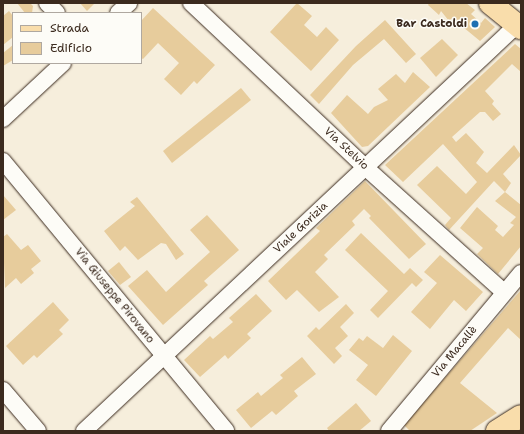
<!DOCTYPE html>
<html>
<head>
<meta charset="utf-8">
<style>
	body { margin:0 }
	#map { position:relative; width:524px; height:434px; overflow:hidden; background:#f6eedc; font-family:"Shantell Sans",sans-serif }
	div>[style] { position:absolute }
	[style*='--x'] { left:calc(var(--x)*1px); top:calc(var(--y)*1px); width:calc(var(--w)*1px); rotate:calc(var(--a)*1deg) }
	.building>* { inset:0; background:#e7cc9c }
	.roads { filter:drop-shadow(0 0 1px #3b2a1e) drop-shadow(0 0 1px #3b2a1e) }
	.minor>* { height:16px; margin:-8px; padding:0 8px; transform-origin:8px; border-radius:8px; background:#fdfcf7 }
	.primary>* { height:22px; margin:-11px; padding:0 11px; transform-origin:11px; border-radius:11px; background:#f9ddab }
	.dots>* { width:11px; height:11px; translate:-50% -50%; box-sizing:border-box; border:2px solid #fdfcf7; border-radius:50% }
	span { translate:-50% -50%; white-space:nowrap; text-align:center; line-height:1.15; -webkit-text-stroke:3px #fdfcf7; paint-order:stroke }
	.poi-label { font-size:11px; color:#3b2a1e; font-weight:700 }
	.right { translate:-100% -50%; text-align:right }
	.street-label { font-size:11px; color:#3b2a1e }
	.frame { position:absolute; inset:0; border:4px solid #3b2a1e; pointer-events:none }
	.legend { position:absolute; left:12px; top:12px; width:130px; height:52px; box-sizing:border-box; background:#fdfcf7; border:1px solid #afa8a0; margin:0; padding:5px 7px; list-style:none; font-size:12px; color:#3b2a1e }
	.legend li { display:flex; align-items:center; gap:8px; height:20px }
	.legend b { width:20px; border:1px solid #afa8a0 }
</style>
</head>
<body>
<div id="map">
	<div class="building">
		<i style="clip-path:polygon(17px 3px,30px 3px,33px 6px,32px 13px,25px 13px)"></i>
		<i style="clip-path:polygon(80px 3px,95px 3px,87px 11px)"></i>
		<i style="clip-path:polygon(297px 3px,312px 16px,304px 25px,317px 37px,326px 27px,339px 40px,311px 71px,270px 32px)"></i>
		<i style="clip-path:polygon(429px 3px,466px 3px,475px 10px,471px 14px,481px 23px,485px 18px,495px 27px,480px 41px,452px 18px,449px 21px,441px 11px,439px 15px,428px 5px)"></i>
		<i style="clip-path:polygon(153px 8px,215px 65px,197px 84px,194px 81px,181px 95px,164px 79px,179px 63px,158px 43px,143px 59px,141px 58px,141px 21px)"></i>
		<i style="clip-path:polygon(9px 11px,13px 16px,13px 37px,3px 45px,3px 16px)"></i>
		<i style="clip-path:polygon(385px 20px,416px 54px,406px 63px,384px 39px,353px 65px,319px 104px,310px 95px,356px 46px)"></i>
		<i style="clip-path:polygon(442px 39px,458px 55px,436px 77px,420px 58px)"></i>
		<i style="clip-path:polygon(515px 44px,521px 49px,521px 72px,512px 64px,485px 91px,494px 101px,492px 104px,501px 114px,493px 121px,485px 112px,480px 112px,452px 137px,456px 142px,466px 133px,484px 152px,476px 163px,487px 173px,514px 145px,521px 155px,503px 174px,511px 183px,505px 192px,494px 181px,449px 230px,445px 225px,451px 218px,417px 185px,437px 166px,466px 194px,477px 182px,443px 144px,403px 182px,385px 165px)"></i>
		<i style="clip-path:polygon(13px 45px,13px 60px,3px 66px,3px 53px)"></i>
		<i style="clip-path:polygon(413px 72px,430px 87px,368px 146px,362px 147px,331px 113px,347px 95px,368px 114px,374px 107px,388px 100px,378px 89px,396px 74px,405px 83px)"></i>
		<i style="clip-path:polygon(241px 88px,251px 100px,172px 163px,163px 151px)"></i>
		<i style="clip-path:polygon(365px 181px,426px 244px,409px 259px,369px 218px,371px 216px,364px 209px,352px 221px,355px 225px,324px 255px,328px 259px,315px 272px,339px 297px,319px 312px,297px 290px,286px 300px,268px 281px,320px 231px,316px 228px)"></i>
		<i style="clip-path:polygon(505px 192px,521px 205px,521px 246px,498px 274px,477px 254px,483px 248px,460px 228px,477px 207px,498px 226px,495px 230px,503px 237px,514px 225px,510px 223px,516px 217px,495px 201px)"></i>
		<i style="clip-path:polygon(3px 195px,16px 210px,3px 220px)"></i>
		<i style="clip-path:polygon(137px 197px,184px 254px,176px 260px,166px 244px,161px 243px,138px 260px,125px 246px,120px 251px,104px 231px,135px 206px,130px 202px)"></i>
		<i style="clip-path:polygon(207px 215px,239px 250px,204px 281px,208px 285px,163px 325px,128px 286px,147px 270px,166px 292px,210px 252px,190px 230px)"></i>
		<i style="clip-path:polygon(361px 233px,404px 274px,410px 268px,423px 280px,416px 287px,412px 283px,378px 318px,370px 310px,388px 291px,345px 250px)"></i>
		<i style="clip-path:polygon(7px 234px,21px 250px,28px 245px,41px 261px,31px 269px,34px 273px,21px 284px,16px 278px,5px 288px,3px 237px)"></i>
		<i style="clip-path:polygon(440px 255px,483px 292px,466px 311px,454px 300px,430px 329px,411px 312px,437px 283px,424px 272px)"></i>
		<i style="clip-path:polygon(119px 262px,131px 277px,120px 285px,108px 271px)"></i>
		<i style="clip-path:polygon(521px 290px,521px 340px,508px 328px,460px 383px,497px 413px,470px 431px,410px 431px,404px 425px)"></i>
		<i style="clip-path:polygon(256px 294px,272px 311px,247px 334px,251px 338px,228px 359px,225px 355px,200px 377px,184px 360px,210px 336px,213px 339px,233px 322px,229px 318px)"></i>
		<i style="clip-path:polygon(53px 302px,69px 320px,59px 330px,63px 334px,37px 358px,34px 355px,23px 365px,6px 346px)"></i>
		<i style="clip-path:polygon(346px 304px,354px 313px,340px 327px,348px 336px,335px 348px,342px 356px,334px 364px,307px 336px,316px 327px,319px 330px)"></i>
		<i style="clip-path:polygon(393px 335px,412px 351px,376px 396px,356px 380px,368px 365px,349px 350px,359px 338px,363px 341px,367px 336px,383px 348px)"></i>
		<i style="clip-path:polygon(302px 357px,316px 374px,294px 391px,298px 396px,276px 415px,272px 411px,251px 428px,236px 410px,258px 392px,261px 396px,283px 378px,280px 375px)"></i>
		<i style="clip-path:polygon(356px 403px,371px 421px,359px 431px,329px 431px,327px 428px)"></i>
	</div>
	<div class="roads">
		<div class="minor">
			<i style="--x:47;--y:3;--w:14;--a:45"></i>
			<i style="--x:191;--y:3;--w:239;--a:43.3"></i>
			<i style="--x:365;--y:167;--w:187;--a:42"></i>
			<i style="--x:118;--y:13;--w:15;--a:-42"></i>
			<i style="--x:3;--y:119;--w:82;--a:-43"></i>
			<i style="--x:3;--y:161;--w:350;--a:50.4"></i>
			<i style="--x:3;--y:390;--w:54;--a:49.5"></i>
			<i style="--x:84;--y:431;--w:594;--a:-43.16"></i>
			<i style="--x:389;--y:431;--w:206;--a:-50.1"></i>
		</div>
		<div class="primary">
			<i style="--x:490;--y:3;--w:40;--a:39"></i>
			<i style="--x:497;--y:431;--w:28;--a:-32"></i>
		</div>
	</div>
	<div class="dots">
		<i style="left:475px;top:24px;background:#1f6fb2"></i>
	</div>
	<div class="poi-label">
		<span class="right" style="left:467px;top:24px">Bar Castoldi</span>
	</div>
	<div class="street-label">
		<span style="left:346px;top:149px;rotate:43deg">Via Stelvio</span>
		<span style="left:301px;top:228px;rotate:-43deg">Viale Gorizia</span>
		<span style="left:114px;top:296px;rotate:51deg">Via Giuseppe Pirovano</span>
		<span style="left:455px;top:352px;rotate:-50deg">Via Macallè</span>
	</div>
	<div class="frame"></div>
	<ul class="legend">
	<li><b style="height:5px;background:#f9ddab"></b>Strada</li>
	<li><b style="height:11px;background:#e7cc9c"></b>Edificio</li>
	</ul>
</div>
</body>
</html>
